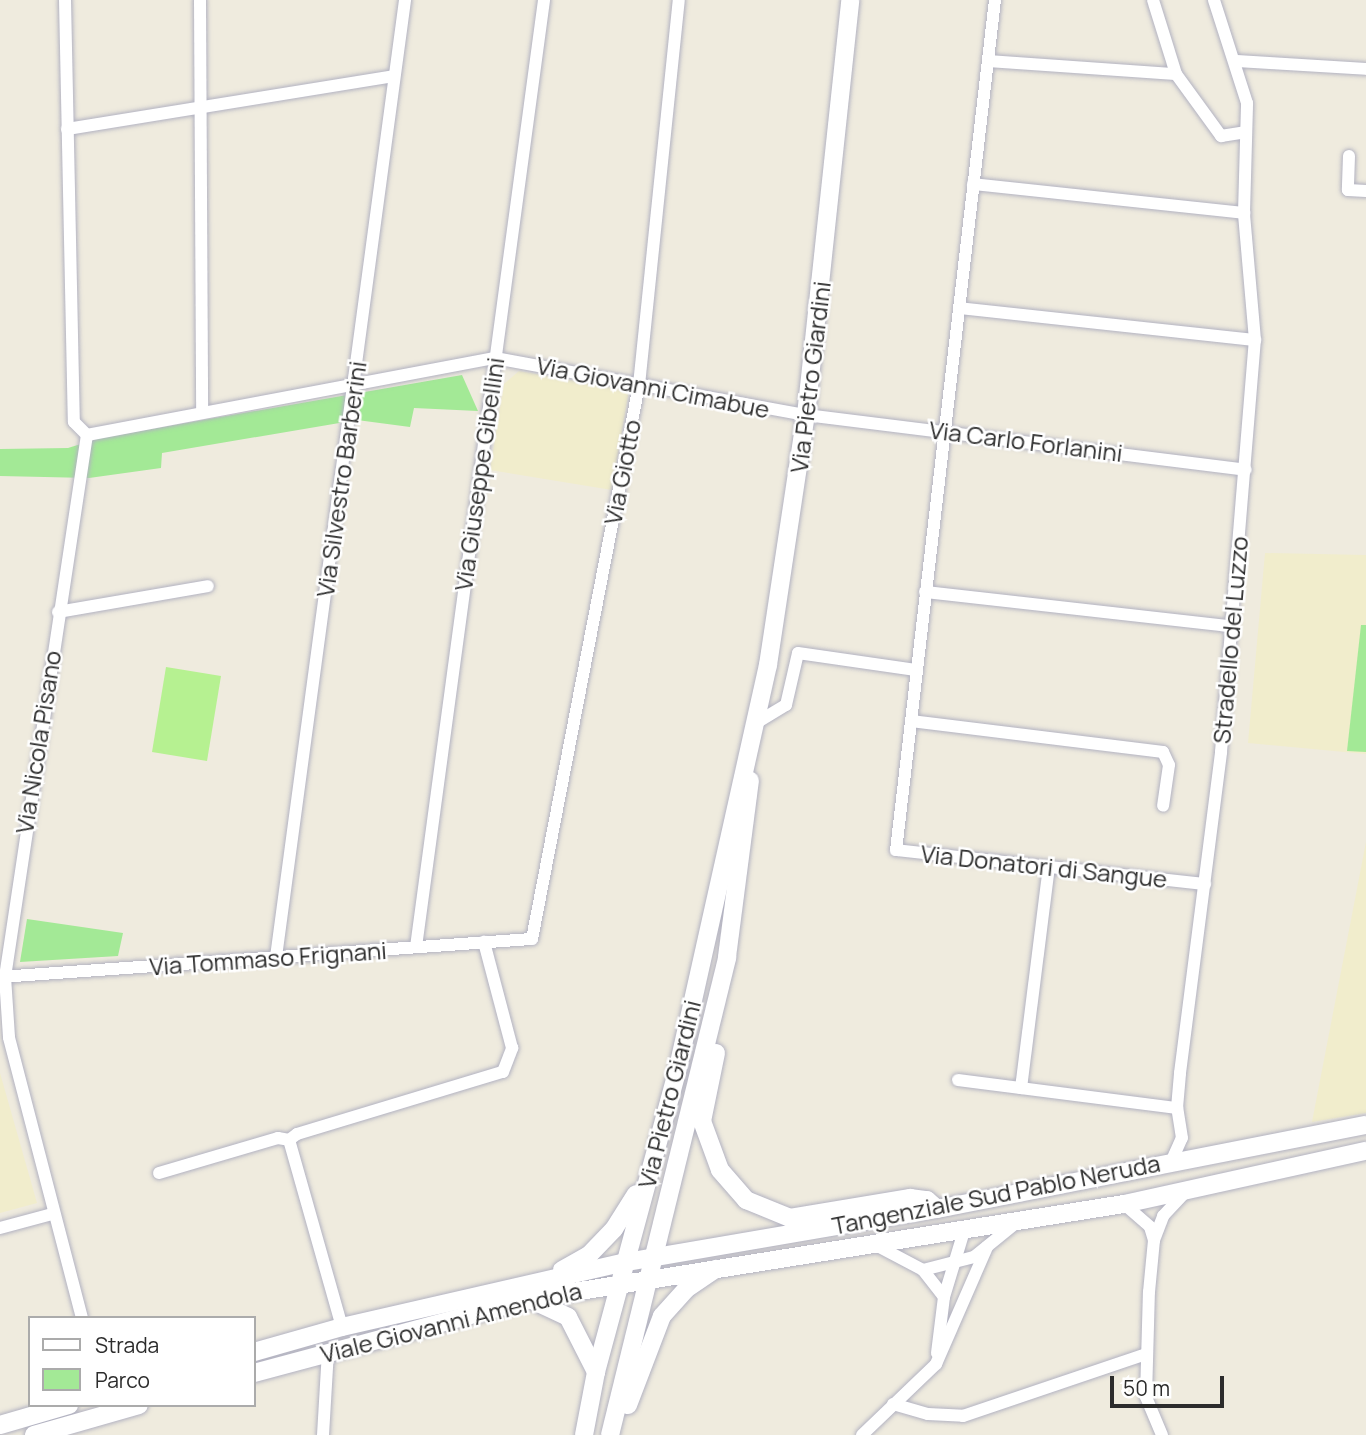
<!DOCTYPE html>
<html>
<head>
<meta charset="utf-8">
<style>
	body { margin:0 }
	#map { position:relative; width:1366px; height:1435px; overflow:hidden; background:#efebde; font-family:Manrope,sans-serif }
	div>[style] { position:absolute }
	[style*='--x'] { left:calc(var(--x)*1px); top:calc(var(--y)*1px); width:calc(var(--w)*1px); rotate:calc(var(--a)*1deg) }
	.education>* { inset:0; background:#f1edcc }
	.green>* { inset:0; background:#a3e996 }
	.pitch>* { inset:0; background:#b6f191 }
	.roads { filter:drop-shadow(0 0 2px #b2b2c1) drop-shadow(0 0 2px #b2b2c1) }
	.street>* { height:12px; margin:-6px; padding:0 6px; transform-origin:6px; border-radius:6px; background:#fff }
	.secondary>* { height:18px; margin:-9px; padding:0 9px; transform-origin:9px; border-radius:9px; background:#fff }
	span { translate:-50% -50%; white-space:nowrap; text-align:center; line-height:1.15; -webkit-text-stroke:5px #fff; paint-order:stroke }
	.street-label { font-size:24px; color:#2c2c2c }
	.legend { position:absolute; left:28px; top:1316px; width:228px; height:91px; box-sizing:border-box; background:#fff; border:2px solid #ababab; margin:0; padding:9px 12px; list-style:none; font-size:21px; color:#2c2c2c }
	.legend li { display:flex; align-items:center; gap:14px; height:35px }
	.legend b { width:35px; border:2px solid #ababab }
	.scale { position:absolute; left:1110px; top:1376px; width:114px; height:32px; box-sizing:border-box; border:4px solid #2c2c2c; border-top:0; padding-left:9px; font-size:21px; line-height:24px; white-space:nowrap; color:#2c2c2c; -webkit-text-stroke:5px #fff; paint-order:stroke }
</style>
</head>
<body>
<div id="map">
	<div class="education">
		<i style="clip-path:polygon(519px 371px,629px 390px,612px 490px,490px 470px,504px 384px)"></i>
		<i style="clip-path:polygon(1265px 553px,1366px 555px,1366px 754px,1248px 743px)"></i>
		<i style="clip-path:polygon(1366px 842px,1366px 1113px,1312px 1122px)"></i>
		<i style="clip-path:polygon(0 1073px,37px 1203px,0 1213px)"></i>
	</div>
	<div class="green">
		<i style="clip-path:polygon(462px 375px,478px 411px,414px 408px,410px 427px,357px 420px,162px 453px,161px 468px,89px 478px,0 476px,0 449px,68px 448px,100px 438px)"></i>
		<i style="clip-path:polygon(1361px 625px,1366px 625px,1366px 752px,1347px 751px)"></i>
		<i style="clip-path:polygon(27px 919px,123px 933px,118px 956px,20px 962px)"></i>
	</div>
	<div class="pitch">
		<i style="clip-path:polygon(166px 667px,221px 676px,207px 761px,152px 752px)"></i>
	</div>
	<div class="roads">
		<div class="street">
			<i style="--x:65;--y:0;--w:422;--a:88.8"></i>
			<i style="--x:74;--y:422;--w:18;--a:45"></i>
			<i style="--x:200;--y:0;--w:412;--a:89.7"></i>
			<i style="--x:995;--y:0;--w:856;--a:96.64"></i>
			<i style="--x:896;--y:850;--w:311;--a:6.3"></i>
			<i style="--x:1153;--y:0;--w:77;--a:72.7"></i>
			<i style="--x:1176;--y:74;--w:77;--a:54"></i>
			<i style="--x:1221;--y:136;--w:24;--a:-9"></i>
			<i style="--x:988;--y:61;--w:188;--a:4"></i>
			<i style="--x:1237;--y:61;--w:129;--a:3.5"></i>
			<i style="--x:67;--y:129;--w:331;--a:-9.2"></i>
			<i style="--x:1349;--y:156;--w:34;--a:92"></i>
			<i style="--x:1348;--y:190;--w:18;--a:3"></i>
			<i style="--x:973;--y:184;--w:273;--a:6.1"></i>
			<i style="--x:959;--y:308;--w:298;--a:6.2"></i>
			<i style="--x:87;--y:435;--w:415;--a:-10.7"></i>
			<i style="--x:495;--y:358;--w:316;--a:10.4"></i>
			<i style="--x:806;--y:415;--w:443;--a:7.1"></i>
			<i style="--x:925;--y:592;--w:307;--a:6.4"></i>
			<i style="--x:58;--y:612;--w:152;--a:-9.8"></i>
			<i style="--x:911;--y:721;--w:254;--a:7"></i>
			<i style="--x:1163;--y:752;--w:14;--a:65"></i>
			<i style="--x:1169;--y:765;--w:41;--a:98.3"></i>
			<i style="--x:756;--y:723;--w:35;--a:-31"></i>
			<i style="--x:786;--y:705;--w:53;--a:-77"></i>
			<i style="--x:798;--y:653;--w:119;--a:8.2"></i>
			<i style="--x:416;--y:947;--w:956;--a:-82.3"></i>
			<i style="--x:276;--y:957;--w:966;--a:-82.32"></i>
			<i style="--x:0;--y:977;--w:533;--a:-4.09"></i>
			<i style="--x:532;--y:939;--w:564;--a:-79.07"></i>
			<i style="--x:639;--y:385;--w:387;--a:-84.1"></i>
			<i style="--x:958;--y:1080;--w:221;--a:7.3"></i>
			<i style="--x:1021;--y:1088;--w:223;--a:-82.8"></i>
			<i style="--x:1172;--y:1160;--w:24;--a:-66"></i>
			<i style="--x:1182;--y:1138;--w:30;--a:-99"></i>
			<i style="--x:1177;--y:1108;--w:35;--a:-85"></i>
			<i style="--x:1180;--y:1073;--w:324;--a:-82.7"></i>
			<i style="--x:1221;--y:752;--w:413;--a:-85.3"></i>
			<i style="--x:1255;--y:340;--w:127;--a:-95"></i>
			<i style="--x:1244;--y:213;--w:110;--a:-88.4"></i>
			<i style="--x:1247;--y:103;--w:108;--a:-107.8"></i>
			<i style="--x:159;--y:1173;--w:124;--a:-16.4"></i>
			<i style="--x:278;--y:1138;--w:11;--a:10"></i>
			<i style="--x:1124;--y:1204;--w:35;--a:41"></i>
			<i style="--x:1150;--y:1227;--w:14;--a:73"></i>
			<i style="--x:0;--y:1228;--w:54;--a:-15.1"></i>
			<i style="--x:870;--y:1242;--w:60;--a:27.8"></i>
			<i style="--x:923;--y:1270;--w:34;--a:52"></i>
			<i style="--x:923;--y:1270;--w:53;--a:-14.3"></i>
			<i style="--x:974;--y:1257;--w:55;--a:-39.1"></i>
			<i style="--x:82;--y:1318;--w:290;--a:-104.6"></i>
			<i style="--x:9;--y:1037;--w:60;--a:-93.8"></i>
			<i style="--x:5;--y:977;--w:548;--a:-81.4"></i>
			<i style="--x:342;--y:1327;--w:194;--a:-105.8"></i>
			<i style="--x:289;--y:1140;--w:10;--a:-37"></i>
			<i style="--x:297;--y:1134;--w:215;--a:-16.8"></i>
			<i style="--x:503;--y:1072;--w:26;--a:-69"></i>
			<i style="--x:512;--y:1048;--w:110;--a:-104.8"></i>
			<i style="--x:937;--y:1353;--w:56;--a:-82.9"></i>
			<i style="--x:944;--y:1297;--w:72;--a:-73.1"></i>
			<i style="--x:893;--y:1404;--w:36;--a:16"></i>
			<i style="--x:928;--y:1414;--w:35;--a:3"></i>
			<i style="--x:963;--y:1416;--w:193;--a:-18.7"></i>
			<i style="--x:323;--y:1435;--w:83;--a:-86.6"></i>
			<i style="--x:862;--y:1435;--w:103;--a:-43.8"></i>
			<i style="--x:936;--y:1364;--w:128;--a:-66.4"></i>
			<i style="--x:1162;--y:1435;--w:41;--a:-112.8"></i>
			<i style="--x:1146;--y:1397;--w:105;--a:-88.4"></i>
			<i style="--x:1149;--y:1292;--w:52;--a:-84.5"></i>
			<i style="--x:1154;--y:1240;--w:26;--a:-69"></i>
			<i style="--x:1163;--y:1216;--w:33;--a:-47"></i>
		</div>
		<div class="secondary">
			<i style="--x:716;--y:1053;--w:69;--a:101.6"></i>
			<i style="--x:702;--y:1121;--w:52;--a:69.8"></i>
			<i style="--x:720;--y:1170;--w:40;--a:49"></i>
			<i style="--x:746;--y:1200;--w:48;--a:22.2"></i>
			<i style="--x:790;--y:1218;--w:122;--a:-9.5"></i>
			<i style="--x:910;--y:1198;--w:17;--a:7"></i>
			<i style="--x:927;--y:1200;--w:13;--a:42"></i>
			<i style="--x:562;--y:1270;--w:31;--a:-29"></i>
			<i style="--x:589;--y:1255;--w:36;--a:-46"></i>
			<i style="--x:614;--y:1229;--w:41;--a:-57.8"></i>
			<i style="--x:530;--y:1299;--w:42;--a:25.3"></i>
			<i style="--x:568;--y:1317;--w:62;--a:63"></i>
			<i style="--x:254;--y:1352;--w:91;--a:-15.9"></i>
			<i style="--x:342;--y:1327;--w:291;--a:-12.9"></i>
			<i style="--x:626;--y:1262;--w:315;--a:-9.7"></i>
			<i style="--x:937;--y:1209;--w:437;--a:-11.1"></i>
			<i style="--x:254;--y:1373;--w:286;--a:-15"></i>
			<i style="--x:530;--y:1299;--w:602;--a:-9.09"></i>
			<i style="--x:1124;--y:1204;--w:248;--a:-12.4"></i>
			<i style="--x:628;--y:1405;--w:95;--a:-69.1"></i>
			<i style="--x:662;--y:1316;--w:36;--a:-48"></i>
			<i style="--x:686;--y:1289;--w:36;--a:-34"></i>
			<i style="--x:0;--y:1425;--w:72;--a:-16.2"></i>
			<i style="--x:34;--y:1435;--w:109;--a:-15.9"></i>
			<i style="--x:584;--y:1435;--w:64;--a:-79.2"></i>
			<i style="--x:596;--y:1372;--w:311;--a:-74.9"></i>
			<i style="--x:677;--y:1072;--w:417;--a:-77.4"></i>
			<i style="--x:768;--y:665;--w:253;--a:-81.4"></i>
			<i style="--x:806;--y:415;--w:417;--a:-83.9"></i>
			<i style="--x:610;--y:1435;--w:492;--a:-76.2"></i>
			<i style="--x:727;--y:957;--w:178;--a:-82.6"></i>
		</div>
	</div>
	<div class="street-label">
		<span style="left:810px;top:377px;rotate:-83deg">Via Pietro Giardini</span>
		<span style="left:653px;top:387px;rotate:11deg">Via Giovanni Cimabue</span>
		<span style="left:1026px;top:441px;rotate:7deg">Via Carlo Forlanini</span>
		<span style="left:622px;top:472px;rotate:-79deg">Via Giotto</span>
		<span style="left:479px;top:474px;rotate:-82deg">Via Giuseppe Gibellini</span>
		<span style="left:341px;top:479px;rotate:-82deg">Via Silvestro Barberini</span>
		<span style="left:1230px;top:640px;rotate:-85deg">Stradello del Luzzo</span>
		<span style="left:38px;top:742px;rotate:-81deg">Via Nicola Pisano</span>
		<span style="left:1044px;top:866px;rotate:6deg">Via Donatori di Sangue</span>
		<span style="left:268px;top:958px;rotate:-4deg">Via Tommaso Frignani</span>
		<span style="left:669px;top:1094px;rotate:-76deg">Via Pietro Giardini</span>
		<span style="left:996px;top:1194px;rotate:-11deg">Tangenziale Sud Pablo Neruda</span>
		<span style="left:451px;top:1322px;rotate:-14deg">Viale Giovanni Amendola</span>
	</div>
	<ul class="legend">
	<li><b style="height:9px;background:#fff"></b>Strada</li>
	<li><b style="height:19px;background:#a3e996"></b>Parco</li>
	</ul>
	<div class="scale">50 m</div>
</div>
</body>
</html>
